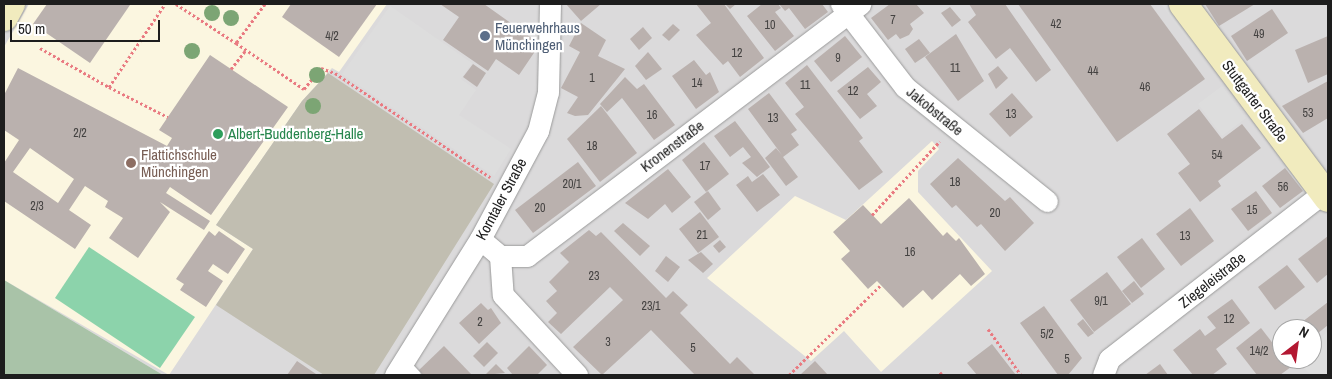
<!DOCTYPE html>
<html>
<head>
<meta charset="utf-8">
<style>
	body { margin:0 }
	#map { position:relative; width:1332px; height:379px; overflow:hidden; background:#ede9e4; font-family:"Archivo Narrow",sans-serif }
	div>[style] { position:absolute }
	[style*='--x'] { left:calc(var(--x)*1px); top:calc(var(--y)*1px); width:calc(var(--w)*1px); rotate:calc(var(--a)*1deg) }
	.residential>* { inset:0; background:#dbdadb }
	.education>* { inset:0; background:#fbf6e0 }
	.construction>* { inset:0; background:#c1beb1 }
	.cemetery>* { inset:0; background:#a9c3a8 }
	.pitch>* { inset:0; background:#8cd3ab }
	.parking>* { inset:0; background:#ddd }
	.building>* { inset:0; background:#bab1ae }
	.path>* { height:3px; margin-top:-1.5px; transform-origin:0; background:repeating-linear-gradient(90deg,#e97a81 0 2.5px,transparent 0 5px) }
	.roads { filter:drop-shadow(0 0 1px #9a9a9a) drop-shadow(0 0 1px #9a9a9a) }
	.lane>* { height:11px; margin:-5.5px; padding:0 5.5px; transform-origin:5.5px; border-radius:5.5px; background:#fff }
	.street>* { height:21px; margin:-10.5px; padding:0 10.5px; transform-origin:10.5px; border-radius:10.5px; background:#fff }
	.secondary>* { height:28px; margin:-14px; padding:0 14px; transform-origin:14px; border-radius:14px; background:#f1ebbe }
	.trees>* { width:16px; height:16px; margin:-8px; border-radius:50%; background:#7ca574 }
	.dots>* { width:14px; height:14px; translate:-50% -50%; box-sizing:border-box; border:2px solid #fff; border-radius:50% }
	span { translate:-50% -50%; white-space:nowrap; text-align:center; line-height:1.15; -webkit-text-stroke:4.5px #fff; paint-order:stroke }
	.number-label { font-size:12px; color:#444241 }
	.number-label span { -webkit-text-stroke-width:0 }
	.service-label { font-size:15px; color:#4e5e75 }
	.left { translate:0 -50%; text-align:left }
	.street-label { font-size:15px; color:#1d1d1d }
	.leisure-label { font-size:15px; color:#27864d }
	.education-label { font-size:15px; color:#785e54 }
	.frame { position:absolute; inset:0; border:5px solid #1d1d1d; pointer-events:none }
	.north { position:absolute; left:1272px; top:319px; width:50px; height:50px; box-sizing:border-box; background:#fff; border:1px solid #a5a5a5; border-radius:50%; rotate:30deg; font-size:14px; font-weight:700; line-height:20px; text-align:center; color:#1d1d1d }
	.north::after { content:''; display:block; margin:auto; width:18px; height:22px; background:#b31832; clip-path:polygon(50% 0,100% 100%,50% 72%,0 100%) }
	.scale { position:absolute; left:10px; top:20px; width:150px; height:22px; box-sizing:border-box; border:2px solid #1d1d1d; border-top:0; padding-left:6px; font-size:15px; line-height:18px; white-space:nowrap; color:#1d1d1d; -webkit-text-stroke:4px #fff; paint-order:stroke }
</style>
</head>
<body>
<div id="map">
	<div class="residential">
		<i style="clip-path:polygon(evenodd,4px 4px,1328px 4px,1328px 375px,163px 375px,4px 280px,4px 4px,1282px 329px,1312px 329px,1312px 359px,1282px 359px,1282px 329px)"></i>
	</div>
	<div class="education">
		<i style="clip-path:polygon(29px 4px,387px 4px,339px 72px,332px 68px,302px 101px,216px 225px,253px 249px,169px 375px,4px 280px,4px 47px)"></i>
		<i style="clip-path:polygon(932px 141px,939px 149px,918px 171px,918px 192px,992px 271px,881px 372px,844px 331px,811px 361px,707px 278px,795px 196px,846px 220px)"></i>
	</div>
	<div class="construction">
		<i style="clip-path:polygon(328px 73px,494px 184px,374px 375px,324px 375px,216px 305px,253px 249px,216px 225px,302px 101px)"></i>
	</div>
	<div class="cemetery">
		<i style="clip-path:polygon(4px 280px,163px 375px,4px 375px)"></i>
	</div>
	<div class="pitch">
		<i style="clip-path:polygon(89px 247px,195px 317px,160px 368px,55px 298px)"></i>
	</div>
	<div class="parking">
		<i style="clip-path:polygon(1161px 4px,1169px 4px,1198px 43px,1193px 47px)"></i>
		<i style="clip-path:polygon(390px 6px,472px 63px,461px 79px,476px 90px,459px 115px,511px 149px,494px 176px,342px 74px)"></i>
		<i style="clip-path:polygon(1222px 86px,1246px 118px,1222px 136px,1198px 104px)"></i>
		<i style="clip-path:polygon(1328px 331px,1328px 375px,1311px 375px,1296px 360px,1312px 359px,1312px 346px)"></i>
	</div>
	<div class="building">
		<i style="clip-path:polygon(47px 4px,129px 4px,130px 5px,90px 63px,33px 24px)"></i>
		<i style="clip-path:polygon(291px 4px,377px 4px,339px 57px,282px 17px)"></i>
		<i style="clip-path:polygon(440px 4px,484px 4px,540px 44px,519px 75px,496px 59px,488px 71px,443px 40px,459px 17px)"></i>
		<i style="clip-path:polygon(566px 4px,601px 4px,581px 21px)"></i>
		<i style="clip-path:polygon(696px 4px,724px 4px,764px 58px,740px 77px,728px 61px,723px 65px,696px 35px,711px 23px)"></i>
		<i style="clip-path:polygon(725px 4px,736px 4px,730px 9px)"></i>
		<i style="clip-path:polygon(762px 4px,778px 4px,781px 8px,775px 12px,794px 36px,775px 51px,747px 16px)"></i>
		<i style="clip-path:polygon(779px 4px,822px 4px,828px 12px,805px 29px,789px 8px,785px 11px)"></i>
		<i style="clip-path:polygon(890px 4px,916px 4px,924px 13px,910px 24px,913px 29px,909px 35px,900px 39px,896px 34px,888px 40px,871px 18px)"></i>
		<i style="clip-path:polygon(969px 4px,1005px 4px,1051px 70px,1036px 82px,1010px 48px,996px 59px,968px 22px,976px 15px)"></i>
		<i style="clip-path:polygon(1018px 4px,1150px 4px,1205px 79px,1117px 142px)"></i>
		<i style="clip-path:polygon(1205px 4px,1255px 4px,1219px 26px)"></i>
		<i style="clip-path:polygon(950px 7px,961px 20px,952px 27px,941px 13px)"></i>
		<i style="clip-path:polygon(1272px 9px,1288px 33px,1247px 61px,1231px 36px)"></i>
		<i style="clip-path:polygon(581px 23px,606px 40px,598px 56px,625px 69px,588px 115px,575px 116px,567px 113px,578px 97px,561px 88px,580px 52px,569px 46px)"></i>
		<i style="clip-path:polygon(673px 24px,680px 30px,669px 41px,662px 35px)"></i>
		<i style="clip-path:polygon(643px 27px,652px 38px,639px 50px,630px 39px)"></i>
		<i style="clip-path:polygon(956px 34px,984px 81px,958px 101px,925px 57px)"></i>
		<i style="clip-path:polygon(845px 36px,862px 57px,831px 82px,814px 61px)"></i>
		<i style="clip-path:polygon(1328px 36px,1328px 74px,1308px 83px,1295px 50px)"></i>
		<i style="clip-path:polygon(919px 39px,930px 53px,915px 63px,905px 49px)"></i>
		<i style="clip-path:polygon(648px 52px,662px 69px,646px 80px,635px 66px)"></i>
		<i style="clip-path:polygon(evenodd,210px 55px,288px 107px,211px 215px,170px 187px,166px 193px,210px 221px,204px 230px,160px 202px,170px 212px,138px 258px,109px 238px,123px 218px,105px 207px,108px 201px,85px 186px,69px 210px,91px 225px,75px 249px,4px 201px,4px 163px,19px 140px,4px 130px,4px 95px,18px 68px,167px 146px,172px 138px,159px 130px,210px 55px,30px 148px,74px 179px,58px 203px,13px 172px,30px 148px)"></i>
		<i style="clip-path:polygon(694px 60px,706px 75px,710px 72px,719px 92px,696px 109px,672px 76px)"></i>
		<i style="clip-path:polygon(473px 64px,486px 73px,477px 87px,463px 77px)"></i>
		<i style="clip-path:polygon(807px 65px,863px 138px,859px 141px,883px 172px,859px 190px,795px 114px,804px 107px,785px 83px)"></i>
		<i style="clip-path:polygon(998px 66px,1008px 78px,996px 89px,988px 74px)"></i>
		<i style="clip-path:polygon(868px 67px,881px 82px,867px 94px,877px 106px,860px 119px,837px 91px)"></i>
		<i style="clip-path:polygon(625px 77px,637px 89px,644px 84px,675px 125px,654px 140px,622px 98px,607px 112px,600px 104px)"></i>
		<i style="clip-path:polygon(1328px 81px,1328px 118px,1303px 133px,1282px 106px)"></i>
		<i style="clip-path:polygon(769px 93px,797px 130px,791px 134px,799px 145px,783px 157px,798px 177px,786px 186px,765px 158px,776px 148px,782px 155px,748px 109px)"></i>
		<i style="clip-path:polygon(1012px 93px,1033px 117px,1010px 137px,989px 114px)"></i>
		<i style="clip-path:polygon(601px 106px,637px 153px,600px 182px,567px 139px)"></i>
		<i style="clip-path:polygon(1199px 109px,1222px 139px,1242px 124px,1261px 148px,1218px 181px,1221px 186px,1200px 202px,1178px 173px,1190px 164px,1167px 134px)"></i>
		<i style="clip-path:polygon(735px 121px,770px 167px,757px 177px,742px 163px,751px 157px,743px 147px,730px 157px,714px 136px)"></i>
		<i style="clip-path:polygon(704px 142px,729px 174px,706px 192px,682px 160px)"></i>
		<i style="clip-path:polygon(958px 158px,1005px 201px,1010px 197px,1034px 223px,1005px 251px,981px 224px,977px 227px,956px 205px,952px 208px,930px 184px)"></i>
		<i style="clip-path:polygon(578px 162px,596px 186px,533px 233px,515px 210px)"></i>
		<i style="clip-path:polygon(1285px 168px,1303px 191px,1280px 208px,1262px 186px)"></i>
		<i style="clip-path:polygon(668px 169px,691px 197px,672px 213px,665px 204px,648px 219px,625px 203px)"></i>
		<i style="clip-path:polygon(763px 174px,780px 195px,757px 212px,736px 185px,748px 176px,752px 182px)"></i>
		<i style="clip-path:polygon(708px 191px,721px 209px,708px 220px,694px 202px)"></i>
		<i style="clip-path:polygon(1256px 191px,1272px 213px,1248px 231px,1231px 209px)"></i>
		<i style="clip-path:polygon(909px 198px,943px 236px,947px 232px,956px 241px,959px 238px,985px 274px,971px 286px,960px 274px,932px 300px,923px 290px,903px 308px,877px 281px,868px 289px,841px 259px,850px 251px,833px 232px,863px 205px,881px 224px)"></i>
		<i style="clip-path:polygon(1190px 208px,1214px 241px,1181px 266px,1156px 234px)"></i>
		<i style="clip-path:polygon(700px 212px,719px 237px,698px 253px,679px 229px)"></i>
		<i style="clip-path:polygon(623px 223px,650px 246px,640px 256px,614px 231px)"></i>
		<i style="clip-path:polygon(589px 230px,596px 236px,601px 232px,666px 298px,673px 291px,688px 305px,680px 313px,730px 364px,737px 357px,755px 375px,695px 375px,651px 330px,602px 375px,573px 347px,623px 300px,610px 287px,561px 334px,548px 322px,557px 313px,546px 301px,557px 291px,549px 282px,569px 262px,560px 253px)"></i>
		<i style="clip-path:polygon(209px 231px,215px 236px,219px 231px,245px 249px,228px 274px,213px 264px,208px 271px,223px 281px,206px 307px,180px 290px,184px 284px,176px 279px)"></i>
		<i style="clip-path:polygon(1328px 236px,1328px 274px,1317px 283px,1298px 259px)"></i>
		<i style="clip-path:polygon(1142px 238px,1165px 269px,1141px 288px,1117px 257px)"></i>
		<i style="clip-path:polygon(720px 240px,726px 247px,719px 253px,713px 246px)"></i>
		<i style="clip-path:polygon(701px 252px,713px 264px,703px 273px,688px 260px)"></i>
		<i style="clip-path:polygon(666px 256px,680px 267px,668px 282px,655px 271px)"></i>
		<i style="clip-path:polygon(1287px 265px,1305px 287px,1275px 310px,1258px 287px)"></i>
		<i style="clip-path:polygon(1107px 272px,1131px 304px,1094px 332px,1070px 300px)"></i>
		<i style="clip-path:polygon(1134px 281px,1144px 294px,1132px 303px,1122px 291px)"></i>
		<i style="clip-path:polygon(1232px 299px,1250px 323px,1216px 349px,1227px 364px,1212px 375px,1193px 375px,1173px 350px,1200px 329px,1205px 336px,1216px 328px,1207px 317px)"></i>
		<i style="clip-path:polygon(1328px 302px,1328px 325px,1312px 338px,1312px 329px,1293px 329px)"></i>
		<i style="clip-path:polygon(481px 303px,488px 310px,491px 308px,501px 323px,479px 344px,459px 323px)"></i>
		<i style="clip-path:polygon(1044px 306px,1082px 358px,1068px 375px,1058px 375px,1020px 323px)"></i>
		<i style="clip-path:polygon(1083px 319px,1094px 333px,1088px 337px,1077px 324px)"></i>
		<i style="clip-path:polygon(1261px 328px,1291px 367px,1280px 375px,1257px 375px,1236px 348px)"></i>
		<i style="clip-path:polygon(487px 342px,498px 353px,484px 367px,473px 356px)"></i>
		<i style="clip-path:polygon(992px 344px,1012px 370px,1016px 375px,977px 375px,967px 363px)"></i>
		<i style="clip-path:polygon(444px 346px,472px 375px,423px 375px,418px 371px)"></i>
		<i style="clip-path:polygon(529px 346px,547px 365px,537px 375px,513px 375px,507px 368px)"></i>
		<i style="clip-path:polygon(297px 361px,316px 374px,315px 375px,287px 375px)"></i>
		<i style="clip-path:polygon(815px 361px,828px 375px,800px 375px)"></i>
		<i style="clip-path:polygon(496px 364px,505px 373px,485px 375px)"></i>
		<i style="clip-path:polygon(1160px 364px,1168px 375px,1145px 375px)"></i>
	</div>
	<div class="path">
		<i style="--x:176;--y:4;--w:72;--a:33"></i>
		<i style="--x:265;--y:4;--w:49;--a:126.6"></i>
		<i style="--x:236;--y:43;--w:82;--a:34.1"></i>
		<i style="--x:304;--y:89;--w:27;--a:-51"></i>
		<i style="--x:321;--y:68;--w:15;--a:20"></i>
		<i style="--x:335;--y:73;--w:187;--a:33.9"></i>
		<i style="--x:40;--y:48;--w:79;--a:29.5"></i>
		<i style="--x:109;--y:87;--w:100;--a:-56"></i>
		<i style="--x:231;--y:69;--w:24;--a:-52"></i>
		<i style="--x:109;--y:87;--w:66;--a:27"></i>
		<i style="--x:872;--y:215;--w:100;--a:-47.4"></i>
		<i style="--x:988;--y:329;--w:57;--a:54.3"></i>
		<i style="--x:940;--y:372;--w:4;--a:56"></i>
		<i style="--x:789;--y:375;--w:129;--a:-44.4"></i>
	</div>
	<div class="roads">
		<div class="lane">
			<i style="--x:403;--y:362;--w:18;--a:47"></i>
		</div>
		<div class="street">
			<i style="--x:841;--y:4;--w:105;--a:52.4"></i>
			<i style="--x:905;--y:87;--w:182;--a:38.8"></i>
			<i style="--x:480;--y:239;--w:26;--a:40"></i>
			<i style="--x:500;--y:256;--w:27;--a:0"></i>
			<i style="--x:527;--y:256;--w:418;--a:-37.1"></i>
			<i style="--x:500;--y:256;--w:39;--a:86"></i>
			<i style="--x:503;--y:295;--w:109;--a:47.2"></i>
			<i style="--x:395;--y:375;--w:160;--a:-58"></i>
			<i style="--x:480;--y:239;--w:123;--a:-61.8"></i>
			<i style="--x:538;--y:131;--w:40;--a:-75.6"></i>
			<i style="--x:548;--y:92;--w:88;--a:-88.7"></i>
			<i style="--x:1103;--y:375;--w:17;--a:-69"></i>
			<i style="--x:1109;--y:359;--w:277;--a:-37.8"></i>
		</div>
		<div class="secondary">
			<i style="--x:1183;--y:4;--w:242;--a:53.2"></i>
			<i style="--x:4;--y:17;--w:15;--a:-62"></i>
		</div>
	</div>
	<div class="trees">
		<i style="left:212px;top:13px"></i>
		<i style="left:231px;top:18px"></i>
		<i style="left:192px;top:51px"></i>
		<i style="left:317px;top:75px"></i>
		<i style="left:313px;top:106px"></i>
	</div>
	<div class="dots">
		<i style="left:485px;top:36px;background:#5c6f8a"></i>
		<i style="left:218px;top:134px;background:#2e9e5b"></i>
		<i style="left:131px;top:163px;background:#8d6e63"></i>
	</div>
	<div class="number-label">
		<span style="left:893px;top:21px">7</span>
		<span style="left:1056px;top:25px">42</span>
		<span style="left:770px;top:26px">10</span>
		<span style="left:1259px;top:35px">49</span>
		<span style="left:332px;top:37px">4/2</span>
		<span style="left:737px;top:54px">12</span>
		<span style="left:838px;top:59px">9</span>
		<span style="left:955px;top:69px">11</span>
		<span style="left:1093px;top:72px">44</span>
		<span style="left:592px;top:79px">1</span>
		<span style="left:697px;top:84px">14</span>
		<span style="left:805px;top:86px">11</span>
		<span style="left:1145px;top:88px">46</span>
		<span style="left:853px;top:92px">12</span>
		<span style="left:1308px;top:114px">53</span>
		<span style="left:1011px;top:115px">13</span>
		<span style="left:652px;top:116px">16</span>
		<span style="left:773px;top:119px">13</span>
		<span style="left:80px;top:134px">2/2</span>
		<span style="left:592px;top:147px">18</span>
		<span style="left:1217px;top:156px">54</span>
		<span style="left:705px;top:167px">17</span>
		<span style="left:955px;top:183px">18</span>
		<span style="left:572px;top:185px">20/1</span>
		<span style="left:1283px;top:188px">56</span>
		<span style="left:37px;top:207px">2/3</span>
		<span style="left:540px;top:209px">20</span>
		<span style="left:1252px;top:211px">15</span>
		<span style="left:995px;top:214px">20</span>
		<span style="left:702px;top:236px">21</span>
		<span style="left:1185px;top:237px">13</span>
		<span style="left:910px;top:253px">16</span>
		<span style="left:594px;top:277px">23</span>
		<span style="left:1101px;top:302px">9/1</span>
		<span style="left:651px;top:307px">23/1</span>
		<span style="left:1229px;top:320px">12</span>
		<span style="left:480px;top:323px">2</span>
		<span style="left:1047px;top:335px">5/2</span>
		<span style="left:608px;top:343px">3</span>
		<span style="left:693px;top:349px">5</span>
		<span style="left:1259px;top:352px">14/2</span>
		<span style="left:1067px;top:360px">5</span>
	</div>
	<div class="service-label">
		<span class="left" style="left:495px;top:36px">Feuerwehrhaus<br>Münchingen</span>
	</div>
	<div class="street-label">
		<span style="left:1255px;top:101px;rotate:53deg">Stuttgarter Straße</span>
		<span style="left:935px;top:111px;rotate:39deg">Jakobstraße</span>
		<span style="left:672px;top:146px;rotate:-37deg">Kronenstraße</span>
		<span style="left:501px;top:199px;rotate:-62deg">Korntaler Straße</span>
		<span style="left:1212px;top:280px;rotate:-38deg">Ziegeleistraße</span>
	</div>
	<div class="leisure-label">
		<span class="left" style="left:228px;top:134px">Albert-Buddenberg-Halle</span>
	</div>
	<div class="education-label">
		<span class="left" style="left:141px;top:163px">Flattichschule<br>Münchingen</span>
	</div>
	<div class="frame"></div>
	<div class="north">N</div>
	<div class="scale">50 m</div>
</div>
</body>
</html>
